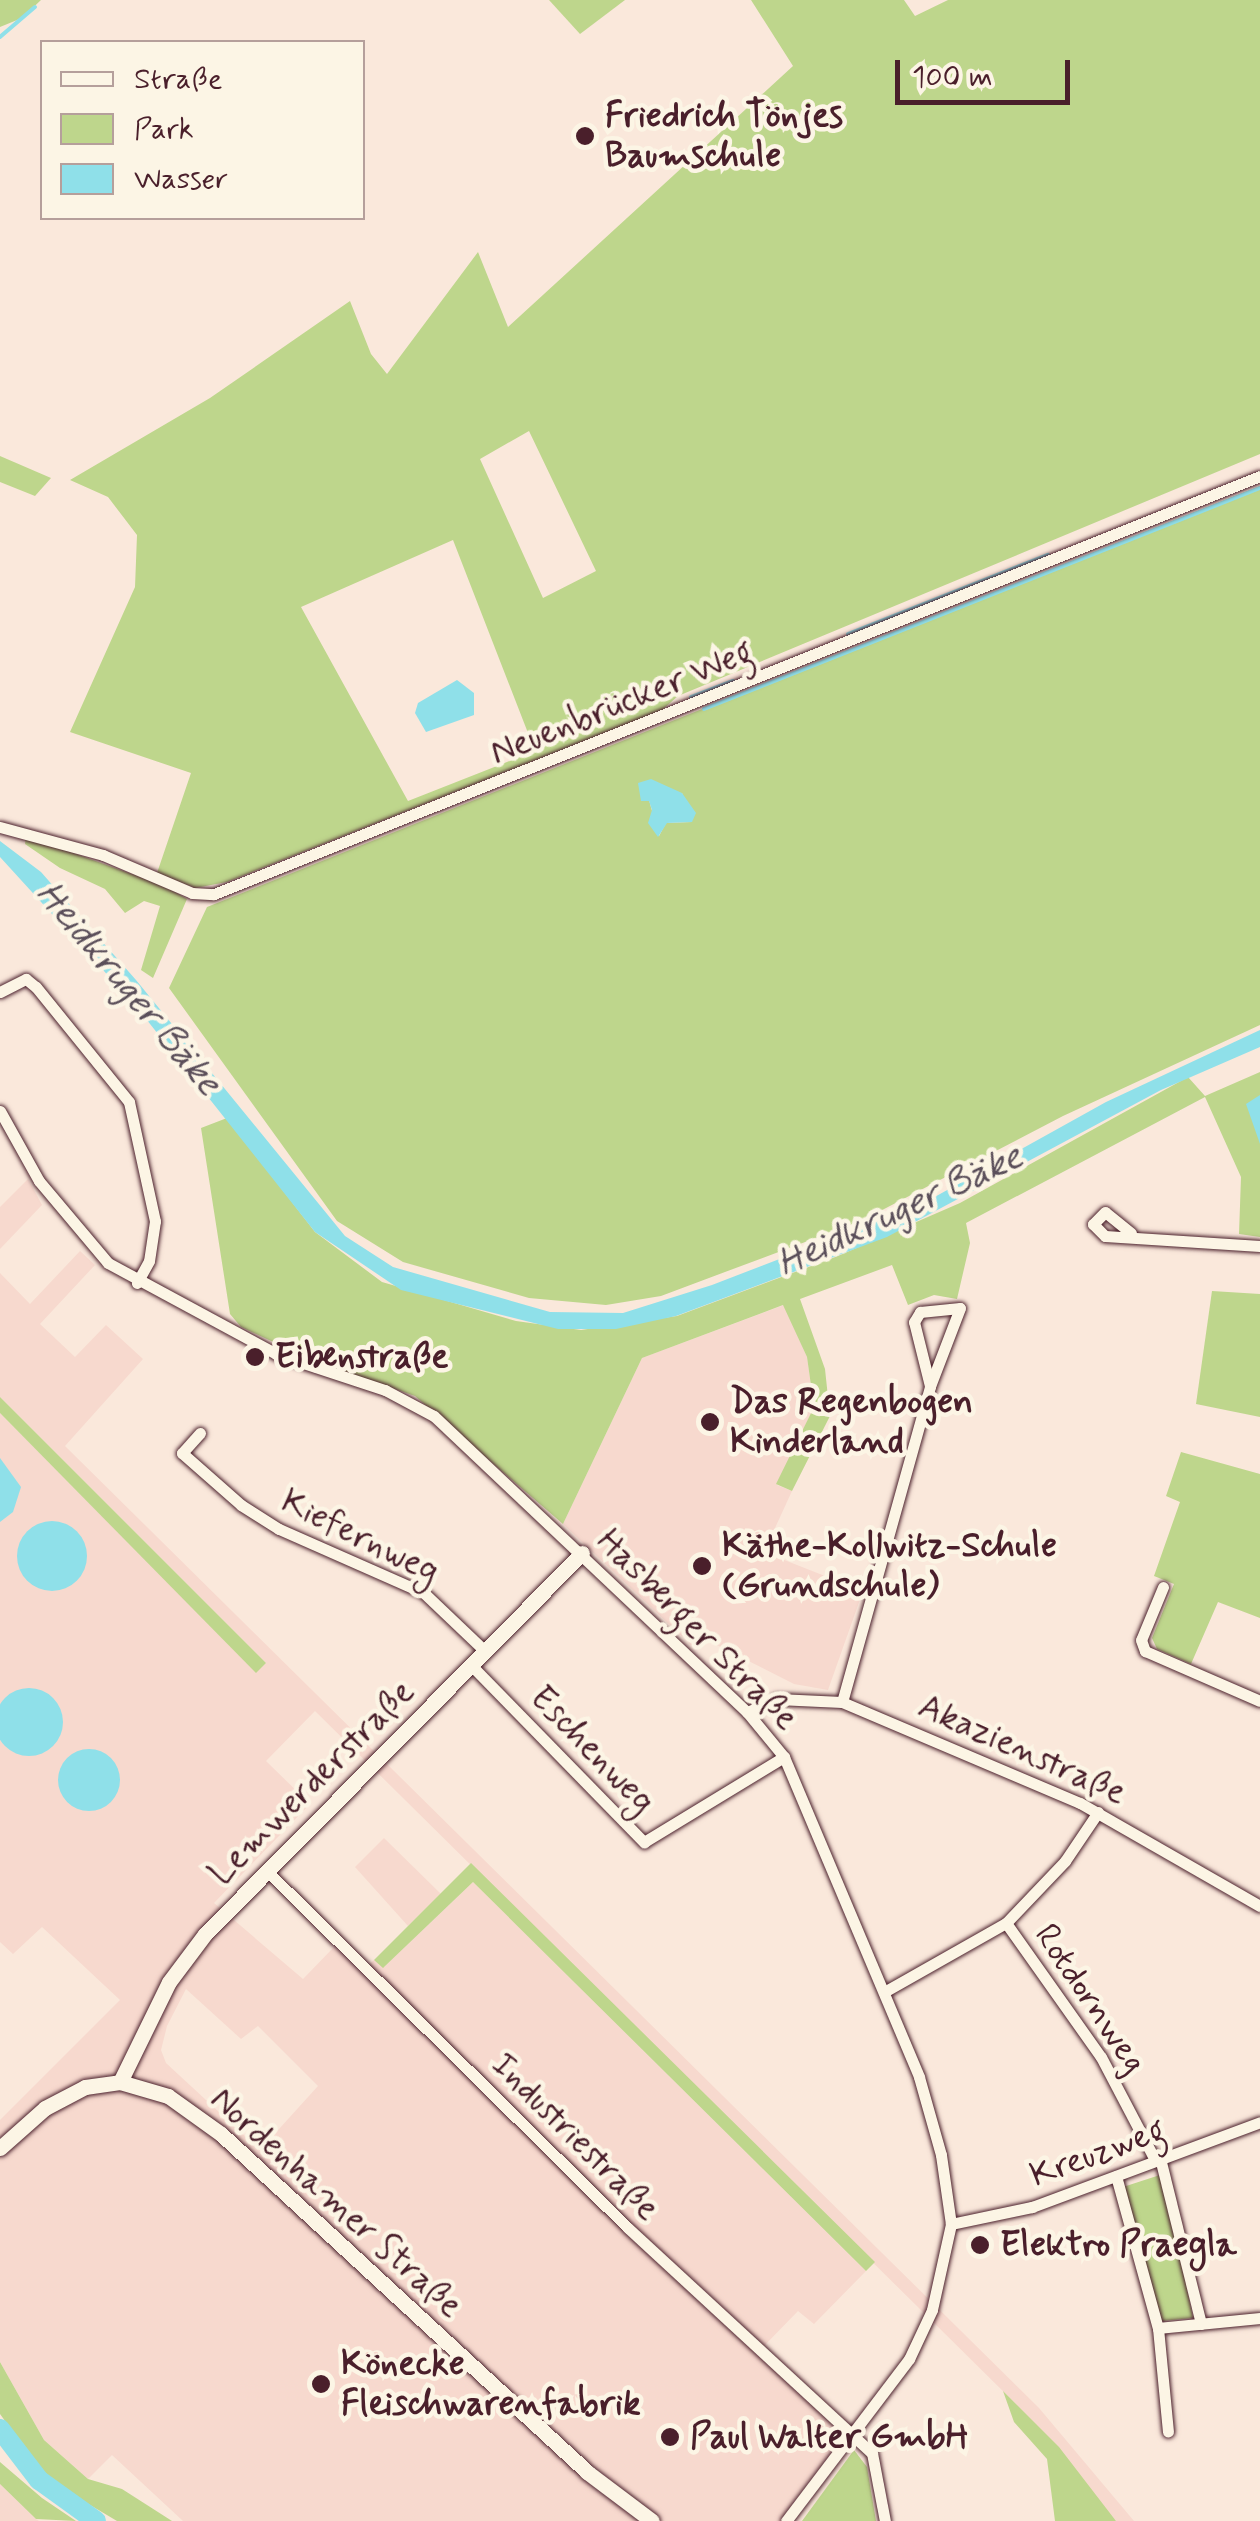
<!DOCTYPE html>
<html>
<head>
<meta charset="utf-8">
<style>
	body { margin:0 }
	#map { position:relative; width:1260px; height:2521px; overflow:hidden; background:#fae8db; font-family:Mynerve,sans-serif }
	div>[style] { position:absolute }
	[style*='--x'] { left:calc(var(--x)*1px); top:calc(var(--y)*1px); width:calc(var(--w)*1px); rotate:calc(var(--a)*1deg) }
	.built>* { inset:0; background:#f7d9ce }
	.green>* { inset:0; background:#bed68c }
	.water>* { inset:0; background:#8fe0e9 }
	.round { border-radius:50% }
	.stream>* { height:4px; margin:-2px; padding:0 2px; transform-origin:2px; border-radius:2px; background:#8fe0e9 }
	.river>* { height:20px; margin:-10px; padding:0 10px; transform-origin:10px; border-radius:10px; background:#8fe0e9 }
	.roads { filter:drop-shadow(0 0 2px #4a1f2b) drop-shadow(0 0 2px #4a1f2b) }
	.street>* { height:11px; margin:-5.5px; padding:0 5.5px; transform-origin:5.5px; border-radius:5.5px; background:#fcf5e5 }
	.secondary>* { height:15px; margin:-7.5px; padding:0 7.5px; transform-origin:7.5px; border-radius:7.5px; background:#fcf5e5 }
	.dots>* { width:28px; height:28px; translate:-50% -50%; box-sizing:border-box; border:5px solid #fcf5e5; border-radius:50% }
	span { translate:-50% -50%; white-space:nowrap; text-align:center; line-height:1.15; -webkit-text-stroke:9px #fcf5e5; paint-order:stroke }
	.poi-label { font-size:35px; color:#4a1f2b; font-weight:700 }
	.left { translate:0 -50%; text-align:left }
	.street-label { font-size:35px; color:#4a1f2b }
	.water-label { font-size:38px; color:#5b4f5a; font-style:italic }
	.legend { position:absolute; left:40px; top:40px; width:325px; height:180px; box-sizing:border-box; background:#fcf5e5; border:2px solid #b59f9b; margin:0; padding:12px 18px; list-style:none; font-size:30px; color:#4a1f2b }
	.legend li { display:flex; align-items:center; gap:20px; height:50px }
	.legend b { width:50px; border:2px solid #b59f9b }
	.scale { position:absolute; left:895px; top:60px; width:175px; height:45px; box-sizing:border-box; border:5px solid #4a1f2b; border-top:0; padding-left:12px; font-size:30px; line-height:35px; white-space:nowrap; color:#4a1f2b; -webkit-text-stroke:8px #fcf5e5; paint-order:stroke }
</style>
</head>
<body>
<div id="map">
	<div class="built">
		<i style="clip-path:polygon(28px 1179px,42px 1205px,0 1249px,0 1207px)"></i>
		<i style="clip-path:polygon(evenodd,80px 1251px,95px 1265px,40px 1324px,75px 1357px,106px 1325px,143px 1359px,65px 1446px,1039px 2408px,1134px 2521px,1116px 2521px,1015px 2403px,315px 1711px,266px 1761px,310px 1804px,214px 1903px,303px 1979px,335px 1946px,362px 1971px,374px 1960px,384px 1967px,473px 1882px,866px 2271px,814px 2324px,798px 2311px,763px 2347px,850px 2429px,782px 2521px,183px 2521px,112px 2455px,88px 2479px,44px 2440px,0 2362px,0 2120px,120px 2000px,42px 1927px,13px 1954px,0 1942px,0 1413px,256px 1672px,266px 1663px,0 1397px,0 1273px,30px 1304px,80px 1251px,186px 1989px,241px 2039px,258px 2026px,318px 2086px,260px 2150px,166px 2063px,161px 2050px,167px 2026px,186px 1989px)"></i>
		<i style="clip-path:polygon(784px 1305px,807px 1357px,814px 1407px,777px 1485px,792px 1491px,764px 1552px,863px 1591px,828px 1690px,794px 1684px,699px 1636px,692px 1646px,563px 1524px,642px 1358px)"></i>
		<i style="clip-path:polygon(384px 1838px,441px 1894px,408px 1926px,355px 1867px)"></i>
		<i style="clip-path:polygon(0 2484px,36px 2519px,39px 2521px,0 2521px)"></i>
	</div>
	<div class="green">
		<i style="clip-path:polygon(0 0,41px 0,22px 18px,0 27px)"></i>
		<i style="clip-path:polygon(549px 0,625px 0,580px 34px)"></i>
		<i style="clip-path:polygon(evenodd,751px 0,904px 0,915px 16px,948px 0,1260px 0,1260px 454px,678px 696px,662px 710px,227px 882px,195px 888px,157px 873px,191px 773px,70px 732px,135px 587px,137px 535px,108px 497px,70px 480px,210px 398px,350px 301px,371px 354px,387px 374px,478px 252px,508px 327px,793px 66px,751px 0,529px 431px,596px 571px,543px 598px,480px 459px,529px 431px,751px 0,453px 540px,535px 751px,408px 801px,301px 607px,453px 540px)"></i>
		<i style="clip-path:polygon(0 456px,51px 478px,35px 496px,0 482px)"></i>
		<i style="clip-path:polygon(evenodd,1260px 486px,1260px 1025px,1063px 1116px,861px 1221px,661px 1296px,606px 1305px,529px 1298px,403px 1262px,337px 1221px,169px 988px,207px 907px,1260px 486px,682px 793px,692px 822px,666px 823px,659px 836px,649px 800px,682px 793px)"></i>
		<i style="clip-path:polygon(26px 836px,165px 886px,187px 899px,153px 978px,141px 970px,160px 906px,144px 901px,125px 913px,105px 889px,60px 868px,25px 844px)"></i>
		<i style="clip-path:polygon(1260px 1072px,1260px 1237px,1239px 1234px,1241px 1177px,1205px 1097px,966px 1223px,970px 1243px,957px 1299px,934px 1295px,908px 1305px,892px 1265px,800px 1299px,825px 1369px,830px 1416px,792px 1491px,776px 1484px,814px 1407px,807px 1357px,783px 1305px,642px 1358px,563px 1524px,415px 1396px,314px 1361px,241px 1327px,230px 1314px,201px 1128px,227px 1118px,315px 1232px,382px 1282px,516px 1321px,581px 1330px,677px 1316px,838px 1256px,960px 1203px,1188px 1077px,1205px 1096px)"></i>
		<i style="clip-path:polygon(1212px 1291px,1260px 1294px,1260px 1417px,1196px 1404px)"></i>
		<i style="clip-path:polygon(0 1397px,266px 1663px,256px 1673px,0 1413px)"></i>
		<i style="clip-path:polygon(1181px 1452px,1260px 1474px,1260px 1618px,1218px 1602px,1191px 1664px,1157px 1649px,1152px 1638px,1174px 1584px,1154px 1576px,1180px 1502px,1166px 1496px)"></i>
		<i style="clip-path:polygon(471px 1863px,875px 2262px,866px 2271px,473px 1882px,383px 1968px,374px 1960px)"></i>
		<i style="clip-path:polygon(1160px 2175px,1183px 2269px,1193px 2318px,1162px 2321px,1123px 2187px)"></i>
		<i style="clip-path:polygon(0 2362px,44px 2440px,88px 2479px,122px 2489px,172px 2521px,117px 2521px,48px 2480px,0 2414px)"></i>
		<i style="clip-path:polygon(1003px 2391px,1059px 2447px,1116px 2521px,1055px 2521px,1047px 2459px,1014px 2422px)"></i>
		<i style="clip-path:polygon(854px 2450px,867px 2467px,876px 2521px,802px 2521px)"></i>
		<i style="clip-path:polygon(0 2462px,42px 2498px,76px 2521px,36px 2519px,0 2484px)"></i>
	</div>
	<div class="water">
		<i style="clip-path:polygon(457px 680px,474px 693px,474px 715px,426px 732px,415px 713px,418px 703px)"></i>
		<i style="clip-path:polygon(651px 779px,682px 793px,696px 813px,692px 822px,667px 823px,658px 837px,648px 823px,652px 810px,649px 801px,641px 801px,638px 783px)"></i>
		<i style="clip-path:polygon(0 841px,41px 872px,136px 980px,345px 1236px,393px 1267px,550px 1312px,623px 1313px,712px 1285px,922px 1204px,1106px 1102px,1260px 1030px,1260px 1047px,1161px 1090px,887px 1237px,676px 1316px,616px 1329px,558px 1329px,401px 1290px,315px 1232px,135px 1005px,0 857px)"></i>
		<i style="clip-path:polygon(1260px 1095px,1260px 1144px,1246px 1104px)"></i>
		<i style="clip-path:polygon(0 1458px,21px 1487px,13px 1512px,0 1522px)"></i>
		<i class="round" style="left:17px;top:1521px;width:70px;height:70px"></i>
		<i class="round" style="left:-5px;top:1688px;width:68px;height:68px"></i>
		<i class="round" style="left:58px;top:1749px;width:62px;height:62px"></i>
	</div>
	<div class="stream">
		<i style="--x:0;--y:37;--w:46;--a:-40.6"></i>
		<i style="--x:848;--y:634;--w:215;--a:-21.6"></i>
		<i style="--x:691;--y:697;--w:45;--a:-20.9"></i>
		<i style="--x:704;--y:709;--w:598;--a:-21.68"></i>
	</div>
	<div class="river">
		<i style="--x:0;--y:2429;--w:64;--a:52.6"></i>
		<i style="--x:39;--y:2480;--w:70;--a:35.7"></i>
	</div>
	<div class="roads">
		<div class="street">
			<i style="--x:0;--y:827;--w:107;--a:15.2"></i>
			<i style="--x:103;--y:855;--w:97;--a:23.1"></i>
			<i style="--x:192;--y:893;--w:22;--a:3"></i>
			<i style="--x:214;--y:894;--w:1126;--a:-21.78"></i>
			<i style="--x:0;--y:992;--w:29;--a:-27"></i>
			<i style="--x:26;--y:979;--w:13;--a:39"></i>
			<i style="--x:36;--y:987;--w:148;--a:51"></i>
			<i style="--x:129;--y:1102;--w:122;--a:77.7"></i>
			<i style="--x:155;--y:1221;--w:40;--a:98.5"></i>
			<i style="--x:149;--y:1261;--w:25;--a:119"></i>
			<i style="--x:0;--y:1111;--w:80;--a:60.9"></i>
			<i style="--x:39;--y:1181;--w:107;--a:49.9"></i>
			<i style="--x:108;--y:1263;--w:191;--a:28.4"></i>
			<i style="--x:276;--y:1354;--w:115;--a:18.3"></i>
			<i style="--x:385;--y:1390;--w:55;--a:28"></i>
			<i style="--x:434;--y:1416;--w:431;--a:43.4"></i>
			<i style="--x:747;--y:1712;--w:58;--a:50.6"></i>
			<i style="--x:784;--y:1757;--w:347;--a:67.1"></i>
			<i style="--x:919;--y:2077;--w:81;--a:74.2"></i>
			<i style="--x:941;--y:2155;--w:70;--a:81.8"></i>
			<i style="--x:951;--y:2224;--w:88;--a:102.5"></i>
			<i style="--x:932;--y:2310;--w:54;--a:115.1"></i>
			<i style="--x:909;--y:2359;--w:203;--a:127.2"></i>
			<i style="--x:1131;--y:1233;--w:33;--a:-141"></i>
			<i style="--x:1105;--y:1212;--w:17;--a:135"></i>
			<i style="--x:1093;--y:1224;--w:17;--a:45"></i>
			<i style="--x:1105;--y:1236;--w:155;--a:3.7"></i>
			<i style="--x:200;--y:1433;--w:27;--a:132"></i>
			<i style="--x:182;--y:1453;--w:79;--a:41.4"></i>
			<i style="--x:241;--y:1505;--w:45;--a:32.3"></i>
			<i style="--x:279;--y:1529;--w:158;--a:23.8"></i>
			<i style="--x:424;--y:1593;--w:84;--a:43.6"></i>
			<i style="--x:1163;--y:1587;--w:57;--a:112.5"></i>
			<i style="--x:1141;--y:1640;--w:12;--a:70"></i>
			<i style="--x:1145;--y:1651;--w:125;--a:23.5"></i>
			<i style="--x:471;--y:1665;--w:248;--a:45.7"></i>
			<i style="--x:644;--y:1842;--w:164;--a:-31.3"></i>
			<i style="--x:842;--y:1702;--w:328;--a:-74.4"></i>
			<i style="--x:930;--y:1386;--w:66;--a:-104"></i>
			<i style="--x:914;--y:1322;--w:12;--a:-59"></i>
			<i style="--x:920;--y:1312;--w:40;--a:-5.7"></i>
			<i style="--x:960;--y:1308;--w:84;--a:111"></i>
			<i style="--x:747;--y:1712;--w:33;--a:-23"></i>
			<i style="--x:777;--y:1699;--w:65;--a:2.6"></i>
			<i style="--x:842;--y:1702;--w:259;--a:23"></i>
			<i style="--x:1080;--y:1803;--w:207;--a:29.8"></i>
			<i style="--x:267;--y:1871;--w:508;--a:44.68"></i>
			<i style="--x:628;--y:2228;--w:332;--a:42.7"></i>
			<i style="--x:872;--y:2453;--w:69;--a:79.2"></i>
			<i style="--x:1006;--y:1923;--w:164;--a:54.7"></i>
			<i style="--x:1101;--y:2057;--w:116;--a:62.3"></i>
			<i style="--x:884;--y:1992;--w:140;--a:-29.5"></i>
			<i style="--x:1006;--y:1923;--w:86;--a:-46.4"></i>
			<i style="--x:1065;--y:1861;--w:59;--a:-56"></i>
			<i style="--x:1160;--y:2158;--w:171;--a:76.1"></i>
			<i style="--x:1116;--y:2176;--w:158;--a:74.6"></i>
			<i style="--x:1158;--y:2328;--w:104;--a:84.5"></i>
			<i style="--x:951;--y:2224;--w:83;--a:-11.9"></i>
			<i style="--x:1032;--y:2207;--w:243;--a:-20.4"></i>
			<i style="--x:1158;--y:2328;--w:102;--a:-5.6"></i>
		</div>
		<div class="secondary">
			<i style="--x:120;--y:2082;--w:111;--a:-63.9"></i>
			<i style="--x:169;--y:1982;--w:60;--a:-53.1"></i>
			<i style="--x:205;--y:1934;--w:536;--a:-45.3"></i>
			<i style="--x:0;--y:2148;--w:60;--a:-41.6"></i>
			<i style="--x:45;--y:2108;--w:45;--a:-27.7"></i>
			<i style="--x:85;--y:2087;--w:35;--a:-8"></i>
			<i style="--x:120;--y:2082;--w:50;--a:16.3"></i>
			<i style="--x:168;--y:2096;--w:65;--a:35.6"></i>
			<i style="--x:221;--y:2134;--w:498;--a:42.7"></i>
			<i style="--x:587;--y:2472;--w:81;--a:37"></i>
		</div>
	</div>
	<div class="dots">
		<i style="left:585px;top:136px;background:#4a1f2b"></i>
		<i style="left:255px;top:1357px;background:#4a1f2b"></i>
		<i style="left:710px;top:1422px;background:#4a1f2b"></i>
		<i style="left:702px;top:1566px;background:#4a1f2b"></i>
		<i style="left:980px;top:2245px;background:#4a1f2b"></i>
		<i style="left:321px;top:2384px;background:#4a1f2b"></i>
		<i style="left:670px;top:2437px;background:#4a1f2b"></i>
	</div>
	<div class="poi-label">
		<span class="left" style="left:605px;top:136px">Friedrich Tönjes<br>Baumschule</span>
		<span class="left" style="left:275px;top:1357px">Eibenstraße</span>
		<span class="left" style="left:730px;top:1422px">Das Regenbogen<br>Kinderland</span>
		<span class="left" style="left:722px;top:1566px">Käthe-Kollwitz-Schule<br>(Grundschule)</span>
		<span class="left" style="left:1000px;top:2245px">Elektro Praegla</span>
		<span class="left" style="left:341px;top:2384px">Könecke<br>Fleischwarenfabrik</span>
		<span class="left" style="left:690px;top:2437px">Paul Walter GmbH</span>
	</div>
	<div class="street-label">
		<span style="left:622px;top:703px;rotate:-22deg">Neuenbrücker Weg</span>
		<span style="left:360px;top:1537px;rotate:26deg">Kiefernweg</span>
		<span style="left:697px;top:1630px;rotate:45deg">Hasberger Straße</span>
		<span style="left:592px;top:1750px;rotate:46deg">Eschenweg</span>
		<span style="left:1022px;top:1750px;rotate:24deg">Akazienstraße</span>
		<span style="left:312px;top:1783px;rotate:-45deg">Lemwerderstraße</span>
		<span style="left:1090px;top:1999px;rotate:56deg">Rotdornweg</span>
		<span style="left:575px;top:2137px;rotate:45deg">Industriestraße</span>
		<span style="left:1098px;top:2153px;rotate:-20deg">Kreuzweg</span>
		<span style="left:336px;top:2203px;rotate:42deg">Nordenhamer Straße</span>
	</div>
	<div class="water-label">
		<span style="left:128px;top:989px;rotate:50deg">Heidkruger Bäke</span>
		<span style="left:900px;top:1211px;rotate:-25deg">Heidkruger Bäke</span>
	</div>
	<ul class="legend">
	<li><b style="height:12px;background:#fcf5e5"></b>Straße</li>
	<li><b style="height:28px;background:#bed68c"></b>Park</li>
	<li><b style="height:28px;background:#8fe0e9"></b>Wasser</li>
	</ul>
	<div class="scale">100 m</div>
</div>
</body>
</html>
